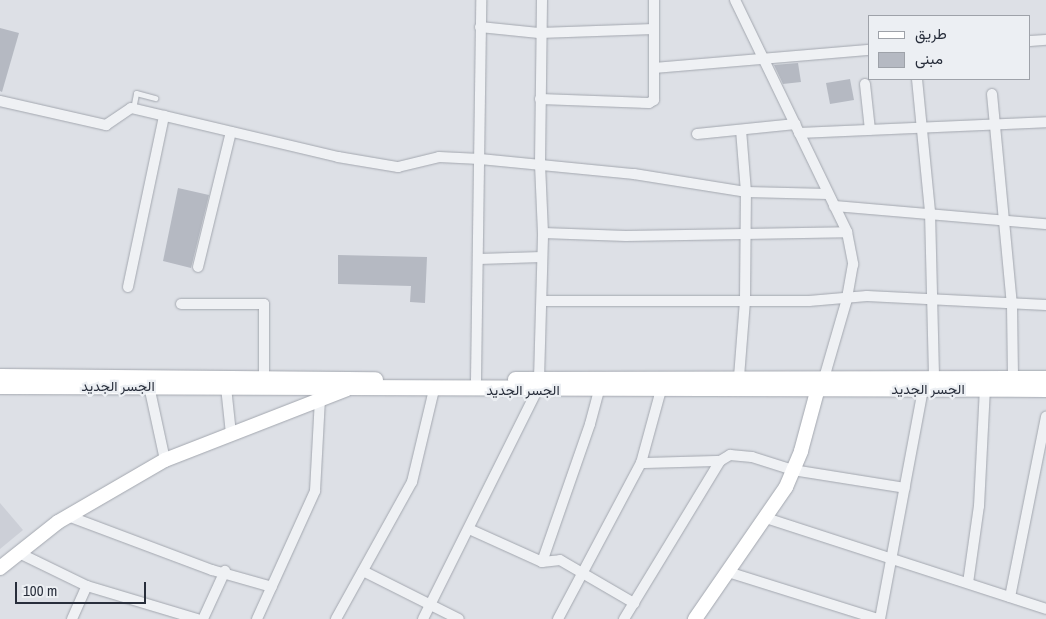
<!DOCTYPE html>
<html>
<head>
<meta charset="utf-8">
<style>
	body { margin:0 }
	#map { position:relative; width:1046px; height:619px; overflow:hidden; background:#dde0e6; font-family:"Archivo Narrow",Vazirmatn,sans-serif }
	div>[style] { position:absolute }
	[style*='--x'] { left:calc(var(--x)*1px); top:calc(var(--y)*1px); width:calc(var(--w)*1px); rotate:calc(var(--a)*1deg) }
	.built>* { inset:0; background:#cccfd7 }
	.building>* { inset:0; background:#b5b9c2 }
	.roads { filter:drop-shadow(0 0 1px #a3a7af) drop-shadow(0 0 1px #a3a7af) }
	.lane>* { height:5px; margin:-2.5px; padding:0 2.5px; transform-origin:2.5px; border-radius:2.5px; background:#eff1f4 }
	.street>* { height:10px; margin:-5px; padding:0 5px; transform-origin:5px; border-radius:5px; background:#eff1f4 }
	.secondary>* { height:14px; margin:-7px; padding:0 7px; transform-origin:7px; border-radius:7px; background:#fff }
	.primary>* { height:15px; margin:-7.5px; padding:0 7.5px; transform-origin:7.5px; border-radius:7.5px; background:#fff }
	span { translate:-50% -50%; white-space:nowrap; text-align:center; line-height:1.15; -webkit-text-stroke:4.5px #eceff3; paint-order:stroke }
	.street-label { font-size:14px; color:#282e3b }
	.legend { position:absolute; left:868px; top:15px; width:162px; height:65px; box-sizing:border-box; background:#eceff3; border:1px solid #9ea2a9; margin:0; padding:6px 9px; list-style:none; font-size:15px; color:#282e3b }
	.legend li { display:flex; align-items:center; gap:10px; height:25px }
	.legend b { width:25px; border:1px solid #9ea2a9 }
	.scale { position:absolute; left:15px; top:582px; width:131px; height:22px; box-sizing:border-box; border:2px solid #282e3b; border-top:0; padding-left:6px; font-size:15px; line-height:18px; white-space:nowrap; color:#282e3b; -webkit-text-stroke:4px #eceff3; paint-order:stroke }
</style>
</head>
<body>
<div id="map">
	<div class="built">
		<i style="clip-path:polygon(0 503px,23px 530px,0 549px)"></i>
	</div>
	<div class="building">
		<i style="clip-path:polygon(0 28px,19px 33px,2px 92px,0 91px)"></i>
		<i style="clip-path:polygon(798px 63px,801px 82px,783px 84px,774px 65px)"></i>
		<i style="clip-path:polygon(850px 79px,854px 100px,830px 104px,826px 83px)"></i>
		<i style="clip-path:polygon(178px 188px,209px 195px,191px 268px,163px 261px)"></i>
		<i style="clip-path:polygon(338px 255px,427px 257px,425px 303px,410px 302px,411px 286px,338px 284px)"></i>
	</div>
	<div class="roads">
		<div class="lane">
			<i style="--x:133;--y:109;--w:16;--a:-79"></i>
			<i style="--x:136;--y:93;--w:20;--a:15"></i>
		</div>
		<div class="street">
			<i style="--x:735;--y:0;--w:258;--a:64.2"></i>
			<i style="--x:847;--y:232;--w:33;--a:79"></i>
			<i style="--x:853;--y:264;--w:36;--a:100"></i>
			<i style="--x:847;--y:299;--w:82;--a:106.2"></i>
			<i style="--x:480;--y:27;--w:59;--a:5.8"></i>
			<i style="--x:539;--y:33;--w:115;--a:-2"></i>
			<i style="--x:1030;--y:41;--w:16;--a:-4"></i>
			<i style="--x:654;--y:68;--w:217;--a:-4.8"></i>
			<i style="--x:917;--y:79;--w:134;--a:84.4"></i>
			<i style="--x:930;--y:212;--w:166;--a:88.6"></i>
			<i style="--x:865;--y:84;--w:46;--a:83.8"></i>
			<i style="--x:992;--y:94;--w:212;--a:84.6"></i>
			<i style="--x:1012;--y:305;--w:73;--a:89.2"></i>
			<i style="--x:540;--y:99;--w:109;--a:2.1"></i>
			<i style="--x:649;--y:103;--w:6;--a:-31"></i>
			<i style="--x:654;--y:100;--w:100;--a:-90"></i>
			<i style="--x:0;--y:101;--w:109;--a:12.8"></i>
			<i style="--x:106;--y:125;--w:30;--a:-34"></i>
			<i style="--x:131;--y:108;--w:213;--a:13.3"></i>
			<i style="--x:338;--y:157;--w:61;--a:9.5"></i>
			<i style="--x:398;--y:167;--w:42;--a:-13.7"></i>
			<i style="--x:439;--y:157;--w:41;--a:2.8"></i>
			<i style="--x:480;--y:159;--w:155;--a:5.6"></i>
			<i style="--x:634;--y:174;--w:113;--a:9.1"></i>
			<i style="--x:746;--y:192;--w:82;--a:1.4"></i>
			<i style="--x:799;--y:133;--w:247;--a:-2.5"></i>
			<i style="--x:697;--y:134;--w:99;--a:-5.8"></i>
			<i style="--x:834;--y:206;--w:213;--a:4.9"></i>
			<i style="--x:543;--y:233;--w:83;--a:2.1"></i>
			<i style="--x:626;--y:236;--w:221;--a:-1"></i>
			<i style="--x:479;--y:259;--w:63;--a:-1.8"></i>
			<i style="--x:198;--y:267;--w:139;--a:-76.3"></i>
			<i style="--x:128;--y:287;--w:175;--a:-78.1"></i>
			<i style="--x:542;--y:301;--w:267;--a:0"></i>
			<i style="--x:809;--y:301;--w:58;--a:-4.9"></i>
			<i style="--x:867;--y:296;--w:179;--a:2.9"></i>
			<i style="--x:181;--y:304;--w:83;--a:0"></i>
			<i style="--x:264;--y:304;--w:73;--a:90"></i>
			<i style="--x:739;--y:377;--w:77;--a:-85.5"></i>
			<i style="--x:745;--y:300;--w:108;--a:-89.5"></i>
			<i style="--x:746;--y:192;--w:62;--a:-94.6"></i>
			<i style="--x:476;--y:380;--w:380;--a:-89.2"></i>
			<i style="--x:149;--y:386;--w:76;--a:77.8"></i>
			<i style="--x:226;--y:387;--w:47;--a:83.9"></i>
			<i style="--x:641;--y:463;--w:79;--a:-1.5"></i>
			<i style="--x:68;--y:516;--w:154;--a:20.6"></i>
			<i style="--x:212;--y:570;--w:62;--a:15.8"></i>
			<i style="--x:766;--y:518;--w:294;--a:18"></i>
			<i style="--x:469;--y:529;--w:80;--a:24.3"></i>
			<i style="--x:542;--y:562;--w:146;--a:-70.8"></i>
			<i style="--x:590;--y:424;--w:35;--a:-75"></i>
			<i style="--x:19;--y:553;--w:76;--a:25.9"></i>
			<i style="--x:87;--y:586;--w:115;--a:16.7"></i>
			<i style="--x:542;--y:562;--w:18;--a:-6"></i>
			<i style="--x:560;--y:560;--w:86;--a:30.2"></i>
			<i style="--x:363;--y:571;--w:107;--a:26.6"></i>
			<i style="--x:728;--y:572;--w:157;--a:17.4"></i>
			<i style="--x:968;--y:583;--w:78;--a:-81.9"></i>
			<i style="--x:979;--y:506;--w:117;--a:-87.1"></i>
			<i style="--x:1010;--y:597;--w:184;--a:-78.7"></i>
			<i style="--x:72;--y:619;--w:36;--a:-66"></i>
			<i style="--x:203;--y:619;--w:53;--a:-65.4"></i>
			<i style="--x:257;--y:619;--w:141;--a:-65.6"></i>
			<i style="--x:315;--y:491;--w:91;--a:-86.9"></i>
			<i style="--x:336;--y:619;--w:157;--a:-61"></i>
			<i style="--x:412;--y:482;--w:95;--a:-76.6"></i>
			<i style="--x:423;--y:619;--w:256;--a:-63.5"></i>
			<i style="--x:537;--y:390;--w:11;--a:-80"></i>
			<i style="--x:539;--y:379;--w:146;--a:-88.4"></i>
			<i style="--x:543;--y:233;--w:69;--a:-92.5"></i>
			<i style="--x:540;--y:164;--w:164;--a:-89.3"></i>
			<i style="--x:558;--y:619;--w:177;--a:-62"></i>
			<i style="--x:641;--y:463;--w:76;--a:-74.7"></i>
			<i style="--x:624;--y:619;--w:185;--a:-58.7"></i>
			<i style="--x:720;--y:461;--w:12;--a:-31"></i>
			<i style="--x:730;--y:455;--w:22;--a:5"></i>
			<i style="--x:752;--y:457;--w:43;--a:17.6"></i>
			<i style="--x:793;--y:470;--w:113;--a:9.1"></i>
			<i style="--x:880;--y:619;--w:234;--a:-79.4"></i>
		</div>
		<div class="secondary">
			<i style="--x:0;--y:568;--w:74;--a:-38.4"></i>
			<i style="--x:58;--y:522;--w:124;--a:-30.1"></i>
			<i style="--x:165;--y:460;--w:195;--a:-21.3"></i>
			<i style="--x:695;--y:619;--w:160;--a:-55.4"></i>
			<i style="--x:786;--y:487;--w:39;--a:-67"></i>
			<i style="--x:801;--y:451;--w:65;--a:-74.9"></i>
		</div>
		<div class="primary">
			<i style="--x:0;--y:376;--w:375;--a:0.5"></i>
			<i style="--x:515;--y:379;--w:531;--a:-0.11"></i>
			<i style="--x:0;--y:386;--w:1046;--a:0.16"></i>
		</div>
	</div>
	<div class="street-label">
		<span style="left:118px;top:386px">الجسر الجديد</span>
		<span style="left:928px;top:389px">الجسر الجديد</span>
		<span style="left:523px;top:390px">الجسر الجديد</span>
	</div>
	<ul class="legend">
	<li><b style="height:6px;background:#fff"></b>طريق</li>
	<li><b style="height:14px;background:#b5b9c2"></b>مبنى</li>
	</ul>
	<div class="scale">100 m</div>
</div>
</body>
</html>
